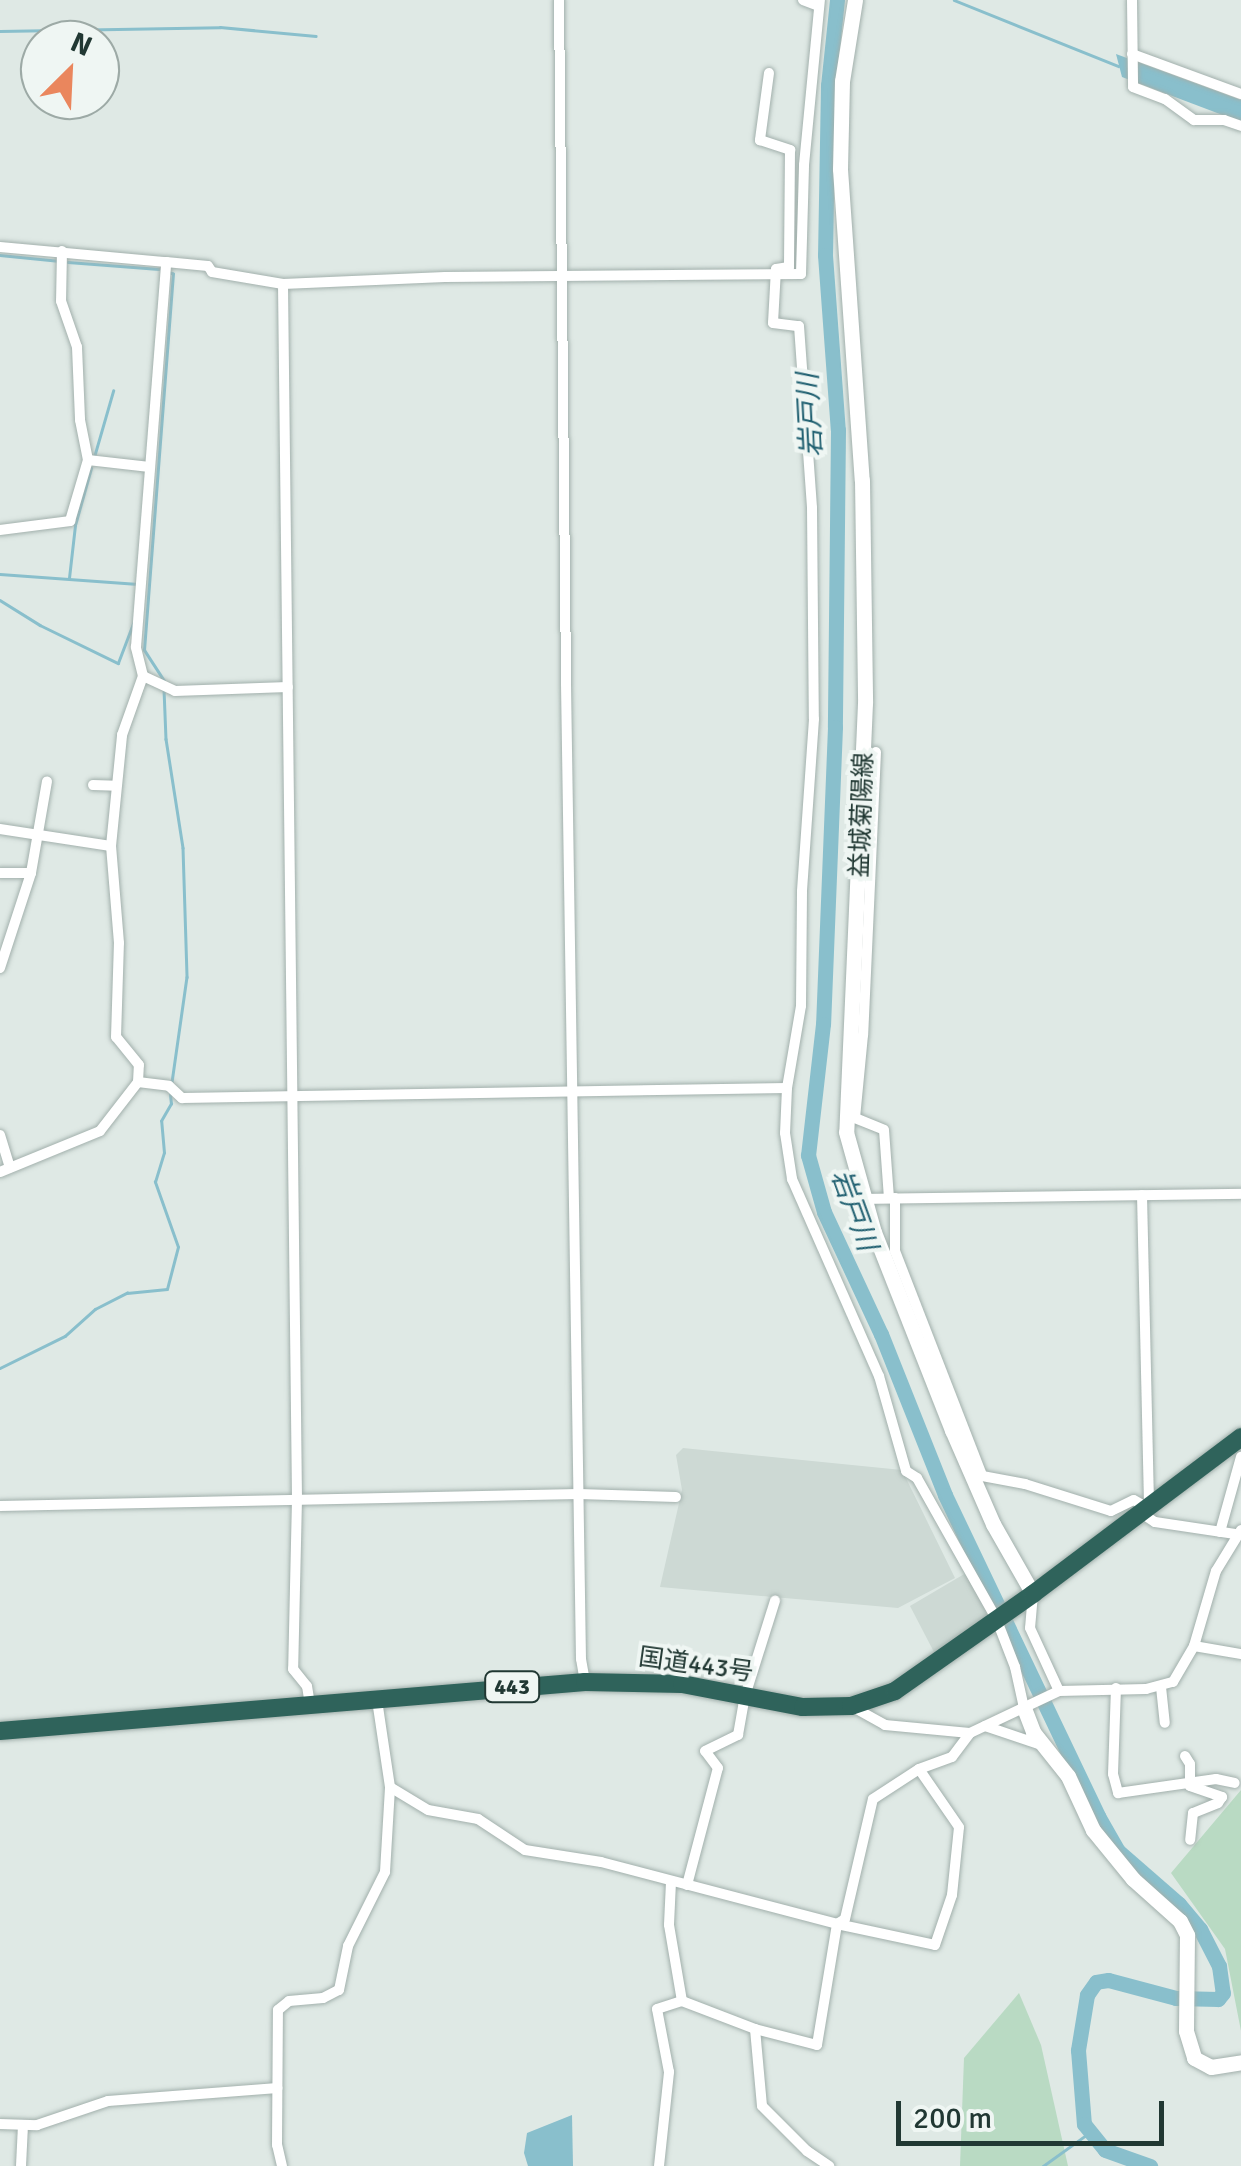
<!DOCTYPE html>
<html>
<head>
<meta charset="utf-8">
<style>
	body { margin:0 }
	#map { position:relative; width:1241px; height:2166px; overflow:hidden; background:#dfe9e5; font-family:Signika,"Noto Sans JP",sans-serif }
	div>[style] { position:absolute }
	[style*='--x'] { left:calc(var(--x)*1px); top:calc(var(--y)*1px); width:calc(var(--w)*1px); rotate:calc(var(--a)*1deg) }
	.built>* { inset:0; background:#cdd9d4 }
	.green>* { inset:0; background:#b9dac3 }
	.water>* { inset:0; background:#89bfcc }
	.stream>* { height:2.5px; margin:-1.25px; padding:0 1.25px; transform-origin:1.25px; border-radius:1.25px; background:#89bfcc }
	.river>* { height:15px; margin:-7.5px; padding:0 7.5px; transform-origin:7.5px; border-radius:7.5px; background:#89bfcc }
	.roads { filter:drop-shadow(0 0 2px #a2b0ac) drop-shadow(0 0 2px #a2b0ac) }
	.street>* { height:10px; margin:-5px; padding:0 5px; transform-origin:5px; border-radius:5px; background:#fff }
	.secondary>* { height:15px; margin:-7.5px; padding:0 7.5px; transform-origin:7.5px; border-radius:7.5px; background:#fff }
	.highway>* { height:18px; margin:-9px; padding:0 9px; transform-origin:9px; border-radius:9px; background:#2f635b }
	span { translate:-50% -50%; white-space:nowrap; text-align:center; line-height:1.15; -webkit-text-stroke:8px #eff6f3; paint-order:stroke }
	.shield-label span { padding:2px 8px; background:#eff6f3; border:2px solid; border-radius:8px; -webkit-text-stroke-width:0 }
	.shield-label { font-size:22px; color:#213833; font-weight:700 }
	.street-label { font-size:25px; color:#213833 }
	.water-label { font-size:28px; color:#1f5f70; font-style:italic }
	.north { position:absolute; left:20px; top:20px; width:100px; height:100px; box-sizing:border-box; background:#eff6f3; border:2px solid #9daaa6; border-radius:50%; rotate:24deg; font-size:28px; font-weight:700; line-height:40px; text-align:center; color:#213833 }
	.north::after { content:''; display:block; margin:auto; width:35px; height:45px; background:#ea865d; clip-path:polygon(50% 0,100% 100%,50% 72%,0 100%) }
	.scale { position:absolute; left:896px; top:2101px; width:268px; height:45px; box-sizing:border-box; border:5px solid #213833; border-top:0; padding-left:12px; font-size:30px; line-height:35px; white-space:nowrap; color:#213833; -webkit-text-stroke:8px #eff6f3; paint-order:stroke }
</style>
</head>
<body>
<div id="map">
	<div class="built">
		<i style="clip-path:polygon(683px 1448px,902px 1470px,955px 1578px,898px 1608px,660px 1587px,682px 1490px,676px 1455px)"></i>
		<i style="clip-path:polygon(966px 1573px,989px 1614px,935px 1654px,910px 1606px)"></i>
	</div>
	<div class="green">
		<i style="clip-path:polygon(1241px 1790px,1241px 2031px,1225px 1949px,1171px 1873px)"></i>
		<i style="clip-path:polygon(1019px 1993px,1041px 2045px,1068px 2166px,960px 2166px,964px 2058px)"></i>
	</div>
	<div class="water">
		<i style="clip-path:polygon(1116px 54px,1241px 100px,1241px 122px,1122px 77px)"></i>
		<i style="clip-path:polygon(572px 2115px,573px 2166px,528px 2166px,524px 2153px,527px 2133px)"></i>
	</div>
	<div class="stream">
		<i style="--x:954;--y:0;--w:177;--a:21.9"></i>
		<i style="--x:0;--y:31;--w:220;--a:-1"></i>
		<i style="--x:220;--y:27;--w:96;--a:5.4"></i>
		<i style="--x:0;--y:255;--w:60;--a:5.7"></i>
		<i style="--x:68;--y:262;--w:91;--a:4.4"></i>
		<i style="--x:94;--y:457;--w:69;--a:-73.9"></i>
		<i style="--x:0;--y:574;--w:138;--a:4.1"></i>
		<i style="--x:69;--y:578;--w:53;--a:-83.5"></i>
		<i style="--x:75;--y:525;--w:59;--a:-74.3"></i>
		<i style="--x:0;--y:600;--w:47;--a:32"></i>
		<i style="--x:40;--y:625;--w:87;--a:26"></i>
		<i style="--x:118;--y:663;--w:45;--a:-69.1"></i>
		<i style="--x:164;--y:681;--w:37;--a:-123"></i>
		<i style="--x:144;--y:650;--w:377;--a:-85.6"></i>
		<i style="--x:173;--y:274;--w:6;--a:-162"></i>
		<i style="--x:164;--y:689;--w:50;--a:87.7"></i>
		<i style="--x:166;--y:739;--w:110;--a:81.1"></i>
		<i style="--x:183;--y:848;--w:129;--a:88.2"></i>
		<i style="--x:187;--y:977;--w:106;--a:98.1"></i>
		<i style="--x:0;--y:1368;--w:72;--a:-26.2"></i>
		<i style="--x:65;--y:1336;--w:40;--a:-42"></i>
		<i style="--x:95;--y:1309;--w:36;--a:-27"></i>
		<i style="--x:127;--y:1293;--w:40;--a:-5.7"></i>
		<i style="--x:167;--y:1289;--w:43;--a:-75.3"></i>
		<i style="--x:178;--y:1247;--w:69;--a:-109.5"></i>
		<i style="--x:155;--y:1182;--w:30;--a:-73"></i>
		<i style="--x:164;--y:1153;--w:32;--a:-95"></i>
		<i style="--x:161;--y:1121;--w:20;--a:-60"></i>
		<i style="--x:171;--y:1104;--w:9;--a:-96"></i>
		<i style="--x:1043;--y:2166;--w:57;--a:-35.7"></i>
	</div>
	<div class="river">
		<i style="--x:837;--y:0;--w:85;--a:96"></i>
		<i style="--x:828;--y:85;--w:170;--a:91"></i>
		<i style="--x:825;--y:255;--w:175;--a:85.8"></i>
		<i style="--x:838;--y:430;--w:297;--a:90.6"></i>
		<i style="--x:835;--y:727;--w:297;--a:92.3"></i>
		<i style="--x:823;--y:1024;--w:132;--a:96.5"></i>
		<i style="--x:808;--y:1155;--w:59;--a:74.3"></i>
		<i style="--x:824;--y:1212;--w:135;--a:65"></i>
		<i style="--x:881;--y:1334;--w:173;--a:68.3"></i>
		<i style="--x:945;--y:1495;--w:356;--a:64.5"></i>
		<i style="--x:1098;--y:1816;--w:40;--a:60.3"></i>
		<i style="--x:1118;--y:1851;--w:81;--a:41"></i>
		<i style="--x:1179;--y:1904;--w:33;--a:50"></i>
		<i style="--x:1200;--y:1929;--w:42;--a:62.8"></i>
		<i style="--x:1219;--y:1966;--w:27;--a:82"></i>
		<i style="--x:1223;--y:1993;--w:8;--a:130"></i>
		<i style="--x:1218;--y:1999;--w:42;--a:-178.6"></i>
		<i style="--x:1176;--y:1998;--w:70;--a:-165.2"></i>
		<i style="--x:1108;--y:1980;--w:12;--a:171"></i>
		<i style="--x:1096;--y:1982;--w:16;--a:125"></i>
		<i style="--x:1087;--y:1995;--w:56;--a:99.3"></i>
		<i style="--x:1078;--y:2050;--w:74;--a:85.4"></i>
		<i style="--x:1084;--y:2124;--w:33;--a:51"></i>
		<i style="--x:1105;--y:2150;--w:48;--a:19.6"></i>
	</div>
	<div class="roads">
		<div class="street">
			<i style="--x:559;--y:0;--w:684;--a:89.41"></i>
			<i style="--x:566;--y:684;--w:975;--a:89.12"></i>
			<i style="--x:581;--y:1659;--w:23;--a:80"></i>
			<i style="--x:803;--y:0;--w:17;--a:21"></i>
			<i style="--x:1132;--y:0;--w:87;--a:89.3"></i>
			<i style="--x:1133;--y:87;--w:34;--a:21"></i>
			<i style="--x:1165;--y:99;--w:36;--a:36"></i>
			<i style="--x:1194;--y:120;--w:30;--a:0"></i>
			<i style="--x:1224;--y:120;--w:18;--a:19"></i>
			<i style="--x:1132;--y:54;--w:116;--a:20.2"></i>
			<i style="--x:769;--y:73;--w:68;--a:97.7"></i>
			<i style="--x:760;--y:140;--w:32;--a:18"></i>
			<i style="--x:790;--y:150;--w:117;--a:90.5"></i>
			<i style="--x:789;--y:267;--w:13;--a:171"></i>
			<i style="--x:776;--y:269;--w:54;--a:93.2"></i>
			<i style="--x:773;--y:323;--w:26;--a:7"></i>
			<i style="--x:799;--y:326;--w:182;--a:85.9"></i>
			<i style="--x:812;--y:508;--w:211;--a:89.5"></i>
			<i style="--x:814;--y:719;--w:173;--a:94"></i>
			<i style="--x:802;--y:892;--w:114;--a:90.5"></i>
			<i style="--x:801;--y:1006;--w:83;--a:99.7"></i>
			<i style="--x:787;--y:1088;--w:45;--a:92.5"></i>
			<i style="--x:785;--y:1133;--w:47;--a:81.3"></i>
			<i style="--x:792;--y:1179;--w:215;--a:66.2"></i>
			<i style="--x:879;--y:1376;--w:99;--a:74.1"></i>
			<i style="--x:906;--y:1471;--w:13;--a:32"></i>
			<i style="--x:917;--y:1478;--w:161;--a:60.6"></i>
			<i style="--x:996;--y:1618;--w:53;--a:68.8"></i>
			<i style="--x:1015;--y:1667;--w:42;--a:77.6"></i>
			<i style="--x:0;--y:247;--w:167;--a:5.2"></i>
			<i style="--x:62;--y:251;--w:50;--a:91.1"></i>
			<i style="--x:61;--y:301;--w:49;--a:70.8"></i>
			<i style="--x:77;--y:347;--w:73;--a:87.6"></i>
			<i style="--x:80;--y:420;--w:41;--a:78.7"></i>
			<i style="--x:283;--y:284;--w:1215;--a:89.34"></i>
			<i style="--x:297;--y:1499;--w:170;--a:91.3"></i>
			<i style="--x:293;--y:1669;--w:22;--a:51"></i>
			<i style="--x:307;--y:1686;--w:19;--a:81"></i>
			<i style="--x:0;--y:530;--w:71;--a:-7.3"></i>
			<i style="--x:70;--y:521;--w:64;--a:-73.6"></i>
			<i style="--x:88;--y:460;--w:62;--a:6.4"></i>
			<i style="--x:143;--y:676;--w:35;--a:25"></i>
			<i style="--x:175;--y:691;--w:113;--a:-2"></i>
			<i style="--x:876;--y:752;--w:283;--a:92.6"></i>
			<i style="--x:863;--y:1035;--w:83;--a:95.5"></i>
			<i style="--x:855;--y:1118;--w:31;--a:22"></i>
			<i style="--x:884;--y:1130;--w:68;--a:85.8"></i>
			<i style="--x:93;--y:785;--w:23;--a:2"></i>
			<i style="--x:0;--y:829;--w:112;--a:8.7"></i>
			<i style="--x:0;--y:873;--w:31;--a:0"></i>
			<i style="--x:0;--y:968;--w:100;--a:-71.9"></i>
			<i style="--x:31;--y:873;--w:93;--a:-80.1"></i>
			<i style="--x:138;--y:1082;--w:31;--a:7"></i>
			<i style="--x:169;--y:1086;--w:18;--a:43"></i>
			<i style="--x:182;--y:1098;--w:605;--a:-0.95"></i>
			<i style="--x:0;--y:1135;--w:34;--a:73"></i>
			<i style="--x:0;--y:1172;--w:108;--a:-22.3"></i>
			<i style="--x:100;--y:1131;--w:62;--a:-52.2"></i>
			<i style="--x:138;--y:1082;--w:17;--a:-87"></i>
			<i style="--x:139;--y:1065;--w:36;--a:-129"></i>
			<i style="--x:116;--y:1037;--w:94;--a:-88.2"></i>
			<i style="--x:119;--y:943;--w:97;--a:-94.7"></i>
			<i style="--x:111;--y:846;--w:112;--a:-84.3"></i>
			<i style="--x:122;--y:735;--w:63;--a:-70.4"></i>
			<i style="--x:143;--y:676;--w:30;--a:-104"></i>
			<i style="--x:136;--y:647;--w:386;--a:-85.5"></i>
			<i style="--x:166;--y:262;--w:42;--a:5.4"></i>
			<i style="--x:208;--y:266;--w:7;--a:56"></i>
			<i style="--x:212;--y:272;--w:72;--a:9.6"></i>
			<i style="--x:283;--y:284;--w:162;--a:-2.5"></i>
			<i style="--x:445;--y:277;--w:356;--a:-0.5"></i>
			<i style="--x:801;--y:274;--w:109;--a:-88.4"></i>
			<i style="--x:804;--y:165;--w:166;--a:-84.5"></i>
			<i style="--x:1142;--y:1195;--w:310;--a:88.7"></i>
			<i style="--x:895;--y:1198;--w:53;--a:90"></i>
			<i style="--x:895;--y:1251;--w:240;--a:68.8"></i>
			<i style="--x:864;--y:1199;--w:377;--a:-0.8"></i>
			<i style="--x:977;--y:1475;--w:49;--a:10.6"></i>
			<i style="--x:1025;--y:1484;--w:90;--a:17.4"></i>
			<i style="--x:1111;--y:1511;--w:25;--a:-26"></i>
			<i style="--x:1134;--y:1500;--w:14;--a:30"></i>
			<i style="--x:0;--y:1506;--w:579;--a:-1.19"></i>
			<i style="--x:579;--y:1494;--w:97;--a:1.8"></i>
			<i style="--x:1140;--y:1512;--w:18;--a:34"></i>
			<i style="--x:1155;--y:1522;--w:81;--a:8.5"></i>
			<i style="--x:1220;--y:1532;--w:78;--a:-74.4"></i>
			<i style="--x:1033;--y:1594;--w:34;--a:95"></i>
			<i style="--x:1030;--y:1628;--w:69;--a:65.3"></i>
			<i style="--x:1194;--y:1646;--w:48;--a:9.7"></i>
			<i style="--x:1161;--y:1687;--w:36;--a:84"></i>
			<i style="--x:1116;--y:1688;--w:86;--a:92"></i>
			<i style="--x:1113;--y:1774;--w:20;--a:75"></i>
			<i style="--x:1118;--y:1793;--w:99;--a:-8.1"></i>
			<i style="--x:1216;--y:1779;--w:19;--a:12"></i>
			<i style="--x:851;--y:1706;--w:39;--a:29"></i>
			<i style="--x:885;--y:1725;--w:85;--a:5.4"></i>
			<i style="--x:970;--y:1733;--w:98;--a:-25.3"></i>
			<i style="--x:1059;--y:1691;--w:87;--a:-1.3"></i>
			<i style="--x:1146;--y:1689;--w:28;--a:-15"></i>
			<i style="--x:1173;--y:1682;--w:42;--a:-59.7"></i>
			<i style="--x:1194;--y:1646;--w:78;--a:-73.7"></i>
			<i style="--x:1216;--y:1571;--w:48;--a:-58.6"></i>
			<i style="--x:985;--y:1726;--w:62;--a:18.7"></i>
			<i style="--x:1185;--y:1756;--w:9;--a:58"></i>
			<i style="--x:1190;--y:1764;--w:22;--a:90"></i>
			<i style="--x:1190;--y:1786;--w:34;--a:19"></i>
			<i style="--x:1222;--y:1797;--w:7;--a:124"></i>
			<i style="--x:1218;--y:1803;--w:27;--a:158"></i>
			<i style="--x:1193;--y:1813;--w:27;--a:96"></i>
			<i style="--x:390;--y:1787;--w:44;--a:31.2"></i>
			<i style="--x:428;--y:1810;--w:51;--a:10.2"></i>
			<i style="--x:478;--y:1819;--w:56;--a:33.4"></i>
			<i style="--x:525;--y:1850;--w:77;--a:9"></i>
			<i style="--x:601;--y:1862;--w:244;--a:14.7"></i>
			<i style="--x:837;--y:1924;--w:100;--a:12.1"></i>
			<i style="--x:935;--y:1945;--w:53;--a:-71.2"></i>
			<i style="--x:952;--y:1895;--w:68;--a:-84.1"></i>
			<i style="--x:959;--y:1827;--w:70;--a:-124.6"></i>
			<i style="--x:671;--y:1882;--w:43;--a:92.7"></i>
			<i style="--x:669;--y:1925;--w:77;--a:80.3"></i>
			<i style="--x:687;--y:1885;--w:121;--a:-75.2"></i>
			<i style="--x:718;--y:1768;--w:21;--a:-127"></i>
			<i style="--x:705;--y:1751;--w:37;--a:-26"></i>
			<i style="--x:738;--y:1735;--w:40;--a:-80"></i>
			<i style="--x:745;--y:1696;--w:100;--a:-72.5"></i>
			<i style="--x:755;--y:2029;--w:77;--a:84.8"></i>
			<i style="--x:762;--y:2106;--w:64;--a:45"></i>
			<i style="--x:807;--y:2151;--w:27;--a:34"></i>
			<i style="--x:0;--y:2124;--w:37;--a:2"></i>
			<i style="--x:37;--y:2125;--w:75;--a:-18.7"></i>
			<i style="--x:108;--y:2101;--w:170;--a:-4.4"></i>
			<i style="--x:21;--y:2166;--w:41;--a:-87.2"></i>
			<i style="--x:282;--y:2166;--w:22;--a:-103"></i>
			<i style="--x:277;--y:2145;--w:135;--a:-89.6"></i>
			<i style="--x:278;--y:2010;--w:14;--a:-39"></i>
			<i style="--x:289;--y:2001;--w:34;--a:-5"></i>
			<i style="--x:323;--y:1998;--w:18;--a:-27"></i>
			<i style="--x:339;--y:1990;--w:45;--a:-78.4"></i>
			<i style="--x:348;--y:1946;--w:83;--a:-63.4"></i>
			<i style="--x:385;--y:1872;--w:85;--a:-86.6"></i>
			<i style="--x:390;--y:1787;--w:88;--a:-98.5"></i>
			<i style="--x:659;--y:2166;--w:95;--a:-83.9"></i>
			<i style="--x:669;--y:2072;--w:64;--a:-100.8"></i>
			<i style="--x:657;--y:2009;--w:26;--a:-18"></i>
			<i style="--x:682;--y:2001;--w:78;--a:21"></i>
			<i style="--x:755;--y:2029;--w:64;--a:14.5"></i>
			<i style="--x:817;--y:2045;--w:123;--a:-80.6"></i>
			<i style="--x:837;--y:1924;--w:9;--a:-32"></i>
			<i style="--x:845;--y:1919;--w:123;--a:-76.9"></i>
			<i style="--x:873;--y:1799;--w:55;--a:-33.1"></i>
			<i style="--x:919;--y:1769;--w:35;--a:-20"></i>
			<i style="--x:952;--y:1757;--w:30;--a:-53"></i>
		</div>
		<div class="secondary">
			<i style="--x:855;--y:0;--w:82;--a:99.1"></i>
			<i style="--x:842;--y:81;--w:88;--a:91.3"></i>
			<i style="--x:840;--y:169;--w:312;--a:86"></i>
			<i style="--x:862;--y:480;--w:223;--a:89.2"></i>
			<i style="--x:865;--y:703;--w:429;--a:92.5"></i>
			<i style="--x:846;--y:1132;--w:104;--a:74.4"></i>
			<i style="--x:874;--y:1232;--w:213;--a:68.5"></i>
			<i style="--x:952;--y:1430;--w:103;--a:66.4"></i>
			<i style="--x:993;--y:1524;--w:81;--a:60.3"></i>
			<i style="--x:1024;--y:1708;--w:26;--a:69"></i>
			<i style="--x:1033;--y:1732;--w:56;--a:51.5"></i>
			<i style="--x:1068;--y:1776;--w:60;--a:65.2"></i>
			<i style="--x:1093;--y:1830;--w:63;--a:50.8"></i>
			<i style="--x:1133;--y:1879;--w:63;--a:41.8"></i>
			<i style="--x:1180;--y:1921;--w:16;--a:63"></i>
			<i style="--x:1187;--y:1935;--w:96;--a:90.6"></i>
			<i style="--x:1186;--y:2031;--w:28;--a:73"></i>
			<i style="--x:1194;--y:2058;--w:19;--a:28"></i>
			<i style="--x:1211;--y:2067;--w:30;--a:-9"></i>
		</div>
		<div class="highway">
			<i style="--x:0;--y:1731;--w:587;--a:-4.79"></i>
			<i style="--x:585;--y:1682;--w:97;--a:1.2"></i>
			<i style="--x:682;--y:1684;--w:123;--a:10.8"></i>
			<i style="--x:803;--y:1707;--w:48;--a:-1.2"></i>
			<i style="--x:851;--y:1706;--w:46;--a:-18.8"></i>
			<i style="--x:895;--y:1691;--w:169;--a:-35.1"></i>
			<i style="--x:1033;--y:1594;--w:261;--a:-37"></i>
		</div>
	</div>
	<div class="shield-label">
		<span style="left:512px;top:1687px">443</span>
	</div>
	<div class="street-label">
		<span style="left:862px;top:815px;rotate:-88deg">益城菊陽線</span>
		<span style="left:696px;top:1665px;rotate:8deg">国道443号</span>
	</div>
	<div class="water-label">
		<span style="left:810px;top:415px;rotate:-93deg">岩戸川</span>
		<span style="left:854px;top:1210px;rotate:70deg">岩戸川</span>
	</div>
	<div class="north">N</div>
	<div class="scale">200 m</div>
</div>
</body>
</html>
